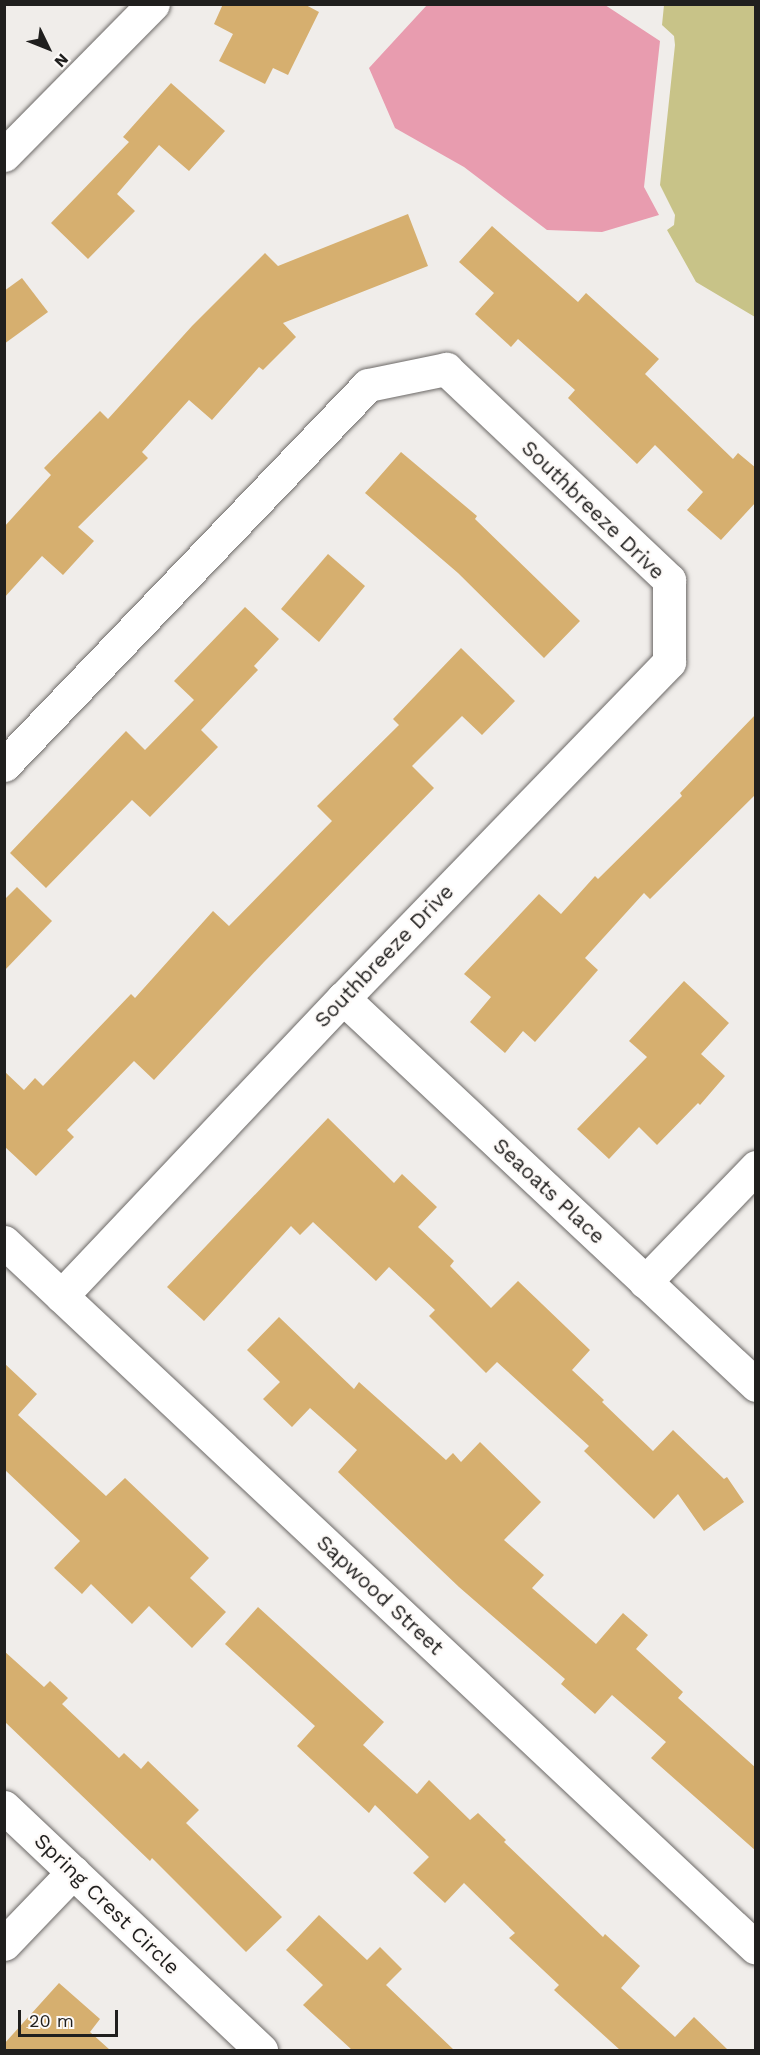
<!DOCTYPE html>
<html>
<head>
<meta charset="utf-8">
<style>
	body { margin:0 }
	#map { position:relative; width:760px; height:2055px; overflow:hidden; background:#f0edea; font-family:"Work Sans",sans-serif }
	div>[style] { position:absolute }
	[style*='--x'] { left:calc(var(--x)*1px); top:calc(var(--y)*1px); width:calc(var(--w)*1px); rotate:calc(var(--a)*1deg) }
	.green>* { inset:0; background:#c8c388 }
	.water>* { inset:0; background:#e89caf }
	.building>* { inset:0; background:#d6af6f }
	.roads { filter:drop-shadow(0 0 2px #6c6967) drop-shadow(0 0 2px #6c6967) }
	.minor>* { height:33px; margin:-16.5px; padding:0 16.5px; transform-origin:16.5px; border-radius:16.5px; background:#fff }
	span { translate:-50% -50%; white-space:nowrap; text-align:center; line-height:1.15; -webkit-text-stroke:4.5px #fdfaf8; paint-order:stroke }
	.street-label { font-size:21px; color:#201f1e }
	.frame { position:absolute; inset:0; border:6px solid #201f1e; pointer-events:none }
	.north { position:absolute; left:18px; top:18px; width:60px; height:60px; -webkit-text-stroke:4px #fdfaf8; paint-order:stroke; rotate:133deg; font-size:16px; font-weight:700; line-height:24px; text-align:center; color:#201f1e }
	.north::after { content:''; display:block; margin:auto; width:21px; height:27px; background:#201f1e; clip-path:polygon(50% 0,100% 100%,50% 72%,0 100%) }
	.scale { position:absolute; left:18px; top:2010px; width:100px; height:27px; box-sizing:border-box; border:3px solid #201f1e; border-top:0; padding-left:8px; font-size:18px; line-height:21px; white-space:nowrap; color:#201f1e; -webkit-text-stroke:4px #fdfaf8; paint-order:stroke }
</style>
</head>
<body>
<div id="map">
	<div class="green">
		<i style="clip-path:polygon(664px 5px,755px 5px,755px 317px,696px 282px,667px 230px,674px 225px,675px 215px,660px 185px,675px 45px,674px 36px,662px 25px)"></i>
	</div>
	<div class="water">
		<i style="clip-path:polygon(427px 5px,605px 5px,660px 41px,644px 187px,659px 215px,602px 232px,547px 230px,464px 167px,395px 128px,369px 68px)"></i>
	</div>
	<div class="building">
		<i style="clip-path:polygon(223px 4px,304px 4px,319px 12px,288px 75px,273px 68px,265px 84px,219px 61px,233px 34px,214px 24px)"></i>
		<i style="clip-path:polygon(171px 83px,225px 131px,189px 171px,159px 145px,117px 194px,135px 211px,88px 259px,51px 223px,129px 142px,123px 137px)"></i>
		<i style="clip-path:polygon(408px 214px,428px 266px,283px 323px,296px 337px,263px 370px,259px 367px,212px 420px,189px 400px,142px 452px,148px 458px,78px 527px,94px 541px,63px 575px,42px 556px,4px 598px,4px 527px,51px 475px,44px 468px,100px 411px,108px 419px,192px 326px,265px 253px,278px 266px)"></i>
		<i style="clip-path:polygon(492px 226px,578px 302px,586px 293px,659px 359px,645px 374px,733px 459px,738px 453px,756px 468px,756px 502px,721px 540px,687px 510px,703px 492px,655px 445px,637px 464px,568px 398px,575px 390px,518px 339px,511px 347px,475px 314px,494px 293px,459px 262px)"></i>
		<i style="clip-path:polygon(22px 278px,48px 312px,4px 344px,4px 291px)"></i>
		<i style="clip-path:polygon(401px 452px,477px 516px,475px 519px,580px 621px,544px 658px,458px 573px,365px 493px)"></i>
		<i style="clip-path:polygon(328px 554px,365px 586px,319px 642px,281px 609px)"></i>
		<i style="clip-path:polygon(245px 607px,279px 639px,254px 666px,258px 670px,201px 730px,218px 747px,150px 817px,132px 800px,46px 888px,10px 853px,126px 731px,145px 750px,194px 700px,174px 681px)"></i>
		<i style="clip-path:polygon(461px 648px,515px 701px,482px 735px,462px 716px,412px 766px,434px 788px,264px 962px,154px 1080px,134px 1061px,67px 1130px,74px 1137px,36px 1176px,4px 1146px,4px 1071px,24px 1090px,35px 1078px,43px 1086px,131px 994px,135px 998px,213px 911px,229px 926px,332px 821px,317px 806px,399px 725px,393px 719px)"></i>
		<i style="clip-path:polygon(756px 714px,756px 794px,650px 899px,644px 893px,585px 958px,598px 970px,535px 1042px,523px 1031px,505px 1053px,470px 1022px,491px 997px,464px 974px,539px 894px,561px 914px,595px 876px,598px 879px,682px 796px,680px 793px)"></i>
		<i style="clip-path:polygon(17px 887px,52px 921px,4px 971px,4px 900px)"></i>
		<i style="clip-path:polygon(684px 981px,729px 1023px,701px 1054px,725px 1076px,700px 1105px,698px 1103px,657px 1145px,639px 1127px,609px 1159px,577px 1129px,647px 1057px,629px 1041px)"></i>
		<i style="clip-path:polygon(328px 1118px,394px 1183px,402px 1174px,437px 1207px,418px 1227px,454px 1261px,450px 1266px,491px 1308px,518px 1281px,590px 1350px,572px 1370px,604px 1400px,602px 1402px,653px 1451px,673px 1430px,724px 1479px,727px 1477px,744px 1502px,704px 1531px,678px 1494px,654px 1519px,584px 1451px,589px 1446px,497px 1362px,486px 1373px,429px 1316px,435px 1310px,389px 1267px,376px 1281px,313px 1222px,300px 1235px,291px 1226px,204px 1321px,167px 1287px)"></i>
		<i style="clip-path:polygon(279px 1317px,354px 1389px,359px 1382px,446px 1460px,453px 1453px,461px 1462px,480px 1442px,541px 1502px,504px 1540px,544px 1575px,532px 1588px,596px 1644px,623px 1613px,648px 1635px,636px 1649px,683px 1692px,678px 1698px,756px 1768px,756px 1851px,651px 1758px,666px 1742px,612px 1695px,595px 1714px,561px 1684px,565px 1679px,459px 1587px,338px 1472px,357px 1450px,310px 1408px,292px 1427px,263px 1399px,280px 1382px,247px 1350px)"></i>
		<i style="clip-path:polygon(4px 1363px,37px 1394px,18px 1415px,106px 1496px,125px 1478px,209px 1558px,190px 1578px,226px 1612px,192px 1648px,149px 1606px,132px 1624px,91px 1584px,82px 1594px,54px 1568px,80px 1541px,4px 1469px)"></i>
		<i style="clip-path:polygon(258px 1607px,384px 1722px,363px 1745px,417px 1794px,429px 1780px,470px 1820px,478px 1813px,506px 1840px,504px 1842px,603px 1937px,605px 1934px,640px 1966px,621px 1988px,675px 2037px,694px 2017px,728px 2050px,620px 2050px,554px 1990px,559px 1985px,509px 1938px,515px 1933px,464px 1883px,445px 1903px,413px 1873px,429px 1857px,375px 1805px,369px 1813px,297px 1746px,315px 1726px,225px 1644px)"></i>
		<i style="clip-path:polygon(4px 1651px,44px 1687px,50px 1681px,68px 1698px,62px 1704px,119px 1758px,124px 1753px,141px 1769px,148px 1761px,199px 1810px,186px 1823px,282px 1917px,246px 1952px,152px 1858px,150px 1861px,4px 1721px)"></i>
		<i style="clip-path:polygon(319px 1915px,367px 1960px,380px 1947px,402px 1969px,386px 1985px,454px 2050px,352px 2050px,303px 2005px,323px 1985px,286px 1950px)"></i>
		<i style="clip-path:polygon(59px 1983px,100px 2019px,90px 2032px,110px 2050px,4px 2050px,4px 2044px)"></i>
	</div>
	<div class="roads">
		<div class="minor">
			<i style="--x:4;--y:155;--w:212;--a:-45.4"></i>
			<i style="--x:4;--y:765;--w:526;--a:-46.23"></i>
			<i style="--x:368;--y:385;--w:80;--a:-11.6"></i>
			<i style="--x:446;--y:369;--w:307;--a:43.4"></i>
			<i style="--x:669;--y:580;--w:82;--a:90"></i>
			<i style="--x:669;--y:662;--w:468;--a:134.1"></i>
			<i style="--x:343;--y:998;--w:410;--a:133.4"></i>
			<i style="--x:343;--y:998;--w:566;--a:43.14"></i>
			<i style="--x:4;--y:1242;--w:1031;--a:43.19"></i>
			<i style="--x:645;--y:1282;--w:160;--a:-46"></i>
			<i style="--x:4;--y:1807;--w:354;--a:43.4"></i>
			<i style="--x:4;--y:1944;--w:100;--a:-46.2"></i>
		</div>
	</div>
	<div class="street-label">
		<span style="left:593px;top:510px;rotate:44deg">Southbreeze Drive</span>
		<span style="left:384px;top:956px;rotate:-46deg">Southbreeze Drive</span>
		<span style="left:549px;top:1191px;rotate:43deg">Seaoats Place</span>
		<span style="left:380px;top:1595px;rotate:43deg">Sapwood Street</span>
		<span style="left:107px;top:1904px;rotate:44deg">Spring Crest Circle</span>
	</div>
	<div class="frame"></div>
	<div class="north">N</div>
	<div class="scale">20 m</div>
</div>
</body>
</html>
